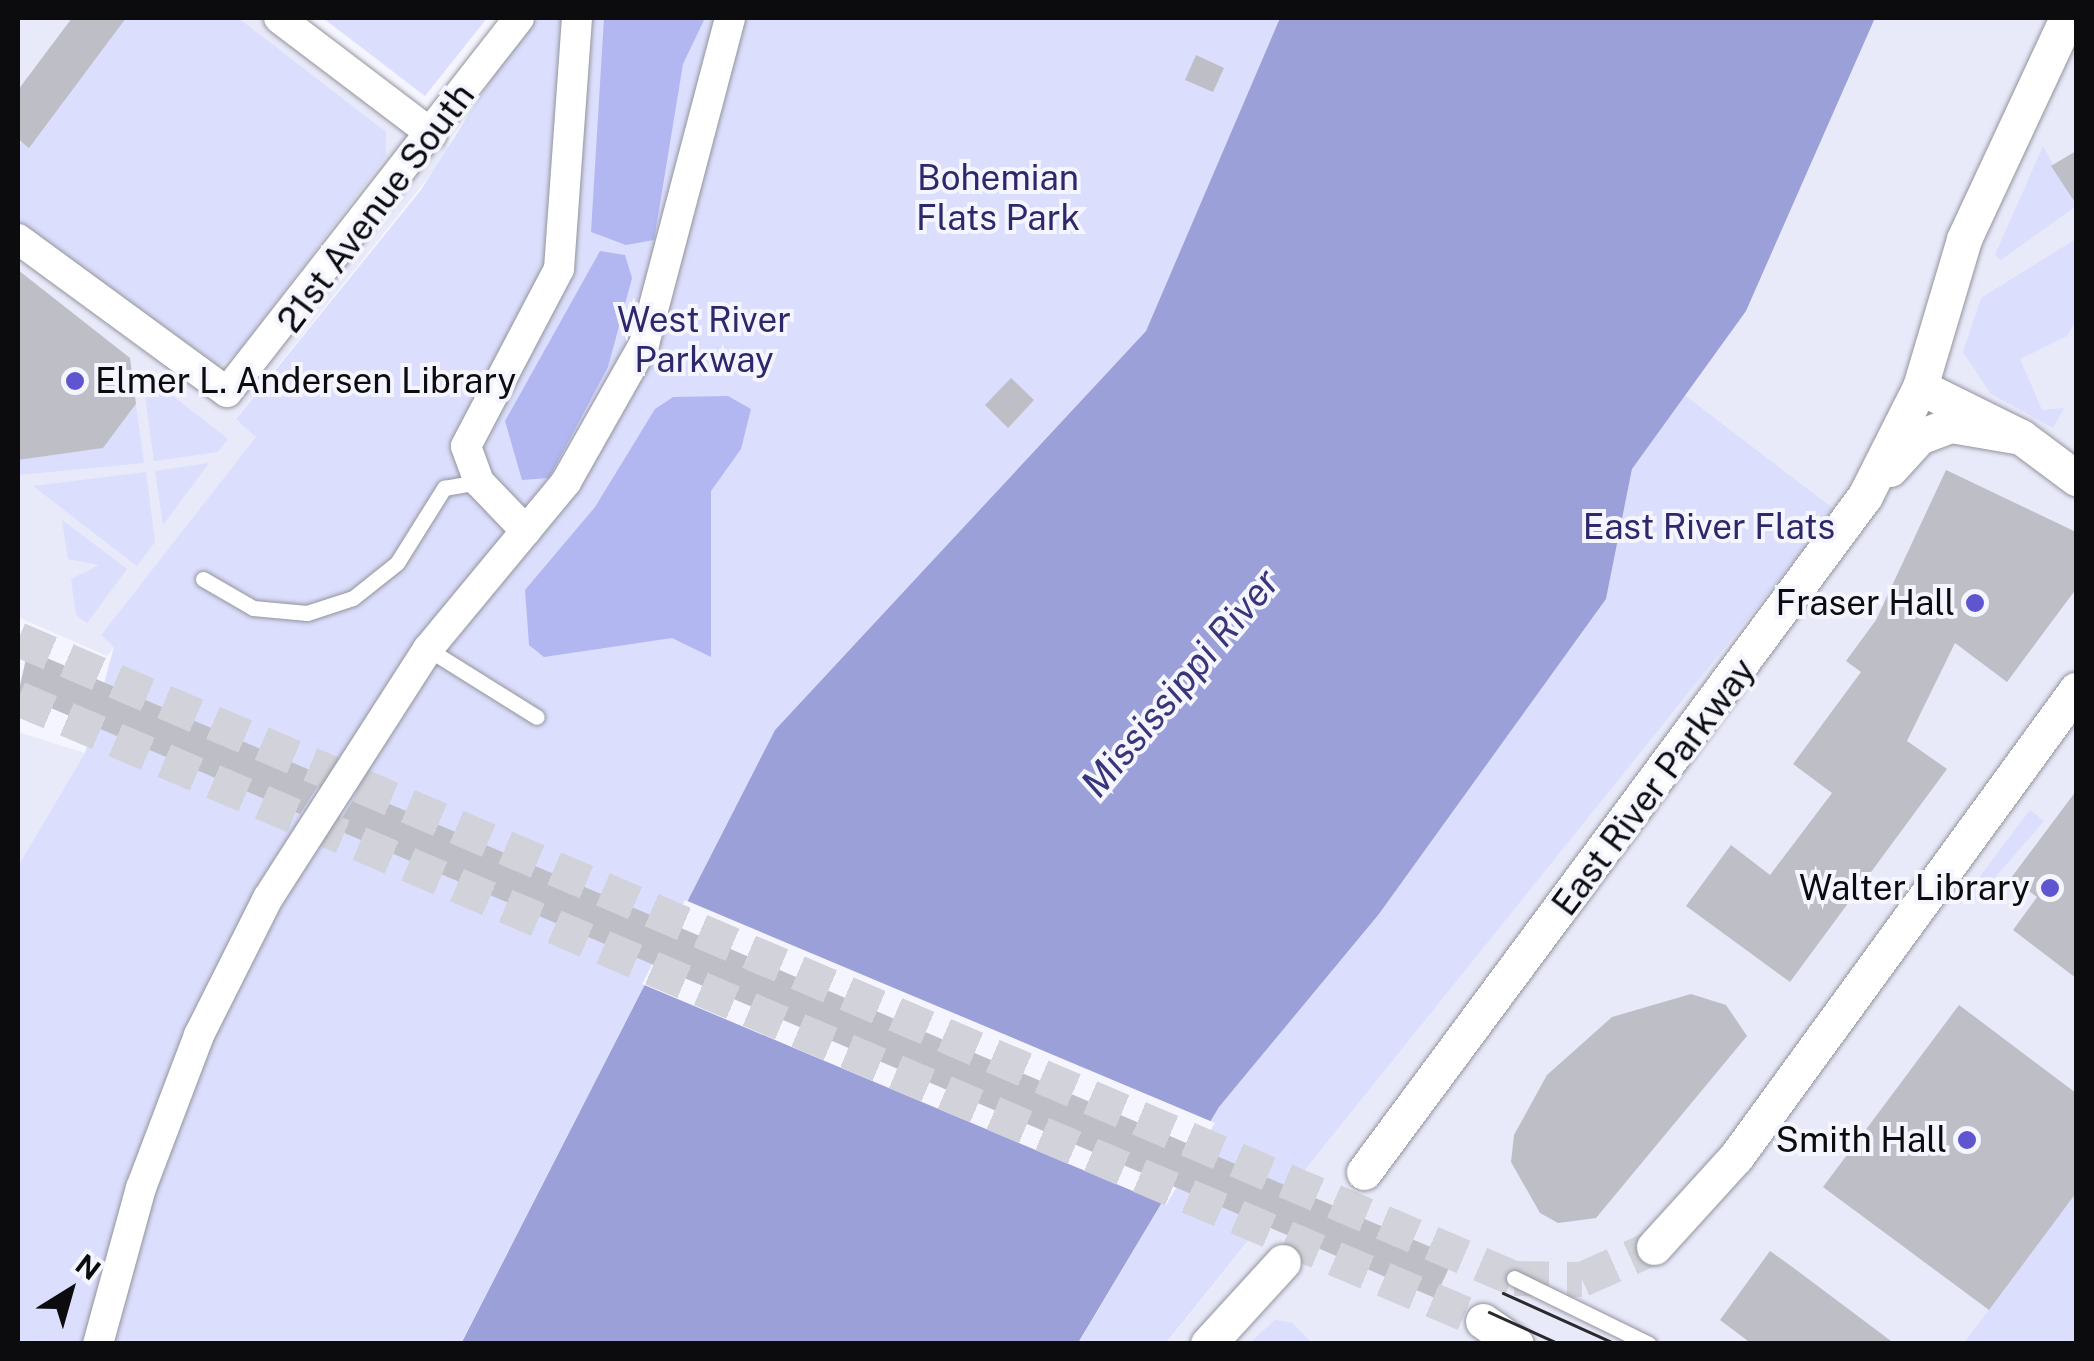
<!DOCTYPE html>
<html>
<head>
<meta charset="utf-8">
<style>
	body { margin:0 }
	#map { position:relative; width:2094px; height:1361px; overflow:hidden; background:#f4f5fe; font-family:"Public Sans",sans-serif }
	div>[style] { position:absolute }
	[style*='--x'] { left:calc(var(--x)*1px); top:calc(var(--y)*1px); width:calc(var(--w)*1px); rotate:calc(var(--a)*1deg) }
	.built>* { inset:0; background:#e8e9f9 }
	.green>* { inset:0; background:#dbdefc }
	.forest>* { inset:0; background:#b3b7f1 }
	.water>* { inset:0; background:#9ca0d9 }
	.pier>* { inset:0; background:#f4f5fe }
	.building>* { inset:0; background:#bebec7 }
	.tertiary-tunnel>* { height:35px; margin-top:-17.5px; transform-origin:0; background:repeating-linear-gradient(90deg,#d1d2da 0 35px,transparent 0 53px) }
	.roads { filter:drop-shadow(0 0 2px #93949c) drop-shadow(0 0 2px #93949c) }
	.service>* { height:15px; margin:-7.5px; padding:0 7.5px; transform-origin:7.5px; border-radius:7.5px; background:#fff }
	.minor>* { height:30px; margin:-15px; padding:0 15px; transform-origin:15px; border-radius:15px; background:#fff }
	.tertiary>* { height:35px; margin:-17.5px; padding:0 17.5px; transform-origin:17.5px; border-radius:17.5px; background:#fff }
	.tram>* { height:2.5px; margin:-1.25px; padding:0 1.25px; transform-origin:1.25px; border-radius:1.25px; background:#2a2a2e }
	.dots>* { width:28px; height:28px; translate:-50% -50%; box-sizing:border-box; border:5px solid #f4f5fe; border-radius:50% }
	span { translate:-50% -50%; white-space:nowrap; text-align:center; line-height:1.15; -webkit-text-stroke:8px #f4f5fe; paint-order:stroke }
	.park-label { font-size:35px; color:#2d286b }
	.street-label { font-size:35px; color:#0c0c0f }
	.poi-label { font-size:35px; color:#0c0c0f }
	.left { translate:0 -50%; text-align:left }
	.right { translate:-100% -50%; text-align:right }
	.water-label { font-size:38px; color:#383579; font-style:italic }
	.frame { position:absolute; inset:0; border:20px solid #0c0c0f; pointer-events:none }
	.north { position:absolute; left:20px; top:1241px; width:100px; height:100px; -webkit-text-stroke:8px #f4f5fe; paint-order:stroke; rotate:37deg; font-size:28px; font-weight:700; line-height:40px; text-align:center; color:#0c0c0f }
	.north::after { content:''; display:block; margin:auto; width:35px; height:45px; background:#0c0c0f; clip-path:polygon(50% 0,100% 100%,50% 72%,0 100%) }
</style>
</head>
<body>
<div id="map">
	<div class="built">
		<i style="clip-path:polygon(18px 18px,279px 18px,451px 149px,236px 418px,257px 436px,101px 635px,114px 647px,107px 656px,18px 617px)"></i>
		<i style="clip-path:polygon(1875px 18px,2076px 18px,2076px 1343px,1166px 1344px,1834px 510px,1682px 393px,1746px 311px)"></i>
		<i style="clip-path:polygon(18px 732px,85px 753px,18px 866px)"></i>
	</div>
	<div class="green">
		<i style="clip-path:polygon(114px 18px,238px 18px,386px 132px,386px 156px,239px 351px,218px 367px,18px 223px,18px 147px)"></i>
		<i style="clip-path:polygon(323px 18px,487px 18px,425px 96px)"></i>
		<i style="clip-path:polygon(530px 18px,1280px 18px,1146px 331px,775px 730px,461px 1343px,18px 1344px,18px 866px,85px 753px,114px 647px,101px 635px,256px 437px,236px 419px,421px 190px)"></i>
		<i style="clip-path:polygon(2043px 146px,2076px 206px,2001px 260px,1995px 255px)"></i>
		<i style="clip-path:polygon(2076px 239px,2076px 320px,2067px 336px,2020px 359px,2042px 410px,2064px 408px,2053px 428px,1991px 394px,1963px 352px,1981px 298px)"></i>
		<i style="clip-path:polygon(142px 372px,228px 439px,218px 452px,154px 461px)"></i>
		<i style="clip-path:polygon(1682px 393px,1835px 510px,1166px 1343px,1078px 1344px,1219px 1107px,1379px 914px,1606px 599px,1632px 469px)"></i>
		<i style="clip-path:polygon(136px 405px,144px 463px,18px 475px,18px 460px,103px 448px)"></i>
		<i style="clip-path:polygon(209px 463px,163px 525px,155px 471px)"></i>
		<i style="clip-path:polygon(146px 472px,155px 542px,137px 566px,33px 486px)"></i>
		<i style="clip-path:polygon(62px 520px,127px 569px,87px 623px,76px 615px,71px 579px,99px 565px,68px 559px)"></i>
		<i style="clip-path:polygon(2030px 810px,2044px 821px,1971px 905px,1963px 899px)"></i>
		<i style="clip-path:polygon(2076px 1193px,2076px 1343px,1963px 1344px,1989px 1310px)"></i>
		<i style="clip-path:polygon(1275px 1320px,1292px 1323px,1312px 1343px,1250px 1343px)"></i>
	</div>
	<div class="forest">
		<i style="clip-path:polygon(604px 18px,705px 18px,683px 64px,654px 240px,626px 245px,591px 232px)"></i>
		<i style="clip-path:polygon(600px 251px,625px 255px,632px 278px,608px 367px,549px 478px,522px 480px,505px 421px)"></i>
		<i style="clip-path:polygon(728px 396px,751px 409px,741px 449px,711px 491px,711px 657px,672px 638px,544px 657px,529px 645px,525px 590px,595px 507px,655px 409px,673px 397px)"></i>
	</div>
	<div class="water">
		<i style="clip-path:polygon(1280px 18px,1875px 18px,1746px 311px,1632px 469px,1606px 599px,1379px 914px,1219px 1107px,1078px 1343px,461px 1344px,775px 730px,1146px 331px)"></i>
	</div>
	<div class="pier">
		<i style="clip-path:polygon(685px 900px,1215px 1123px,1166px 1205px,642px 984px)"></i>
	</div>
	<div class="building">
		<i style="clip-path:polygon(72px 18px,126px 18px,29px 148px,18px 139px,18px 90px)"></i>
		<i style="clip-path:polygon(1196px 55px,1224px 68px,1213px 92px,1185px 80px)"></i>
		<i style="clip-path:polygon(2076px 151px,2076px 204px,2051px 166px)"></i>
		<i style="clip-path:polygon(18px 270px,130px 358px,136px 404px,103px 448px,18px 460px)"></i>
		<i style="clip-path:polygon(1011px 378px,1034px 400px,1008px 428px,985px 405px)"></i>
		<i style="clip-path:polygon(1946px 470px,2076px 532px,2076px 589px,2007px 682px,1955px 643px,1907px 741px,1947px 769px,1790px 982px,1686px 906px,1731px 845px,1770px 875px,1832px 793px,1793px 764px,1861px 672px,1846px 661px,1876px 620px)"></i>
		<i style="clip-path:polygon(28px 650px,324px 776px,300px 814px,18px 694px)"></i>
		<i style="clip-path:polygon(359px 791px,1454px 1257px,1435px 1298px,335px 829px)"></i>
		<i style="clip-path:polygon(2076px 791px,2076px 978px,2013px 930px,2037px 897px,2011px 878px)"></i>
		<i style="clip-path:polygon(1691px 994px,1726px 1005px,1747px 1036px,1596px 1218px,1558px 1223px,1540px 1213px,1511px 1162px,1514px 1135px,1547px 1075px,1612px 1017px)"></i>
		<i style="clip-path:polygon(1959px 1005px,2076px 1093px,2076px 1193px,1989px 1310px,1823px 1187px)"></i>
		<i style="clip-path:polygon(1770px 1251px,1791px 1266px,1895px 1344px,1752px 1344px,1720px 1320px)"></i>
	</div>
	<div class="tertiary-tunnel">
		<i style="--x:18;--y:639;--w:1627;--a:23.13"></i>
		<i style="--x:1514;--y:1278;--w:68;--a:0.8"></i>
		<i style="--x:1582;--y:1279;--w:79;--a:-24"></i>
		<i style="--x:18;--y:698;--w:1592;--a:23.04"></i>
	</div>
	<div class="roads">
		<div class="service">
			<i style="--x:203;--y:579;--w:58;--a:30.1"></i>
			<i style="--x:253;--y:608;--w:54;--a:5.3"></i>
			<i style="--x:307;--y:613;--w:48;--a:-18.1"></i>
			<i style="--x:353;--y:598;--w:56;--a:-38.5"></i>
			<i style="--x:397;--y:563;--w:89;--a:-57.9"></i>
			<i style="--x:444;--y:488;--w:36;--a:-10"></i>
			<i style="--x:428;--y:649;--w:128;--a:32"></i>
			<i style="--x:1514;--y:1278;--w:150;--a:26.1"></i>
		</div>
		<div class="minor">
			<i style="--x:279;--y:18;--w:192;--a:37.2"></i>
			<i style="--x:18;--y:239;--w:259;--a:36.2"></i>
			<i style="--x:227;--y:392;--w:474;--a:-52"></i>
			<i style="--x:526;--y:531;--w:68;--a:-133.8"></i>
			<i style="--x:479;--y:482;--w:38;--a:-110"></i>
			<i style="--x:466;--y:446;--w:200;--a:-62.3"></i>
			<i style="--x:559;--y:269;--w:252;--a:-85.9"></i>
			<i style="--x:98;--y:1344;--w:162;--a:-74.6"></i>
			<i style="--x:141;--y:1188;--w:164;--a:-69.2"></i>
			<i style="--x:199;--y:1035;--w:153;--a:-63.3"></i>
			<i style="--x:268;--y:898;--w:296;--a:-57.3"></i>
			<i style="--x:428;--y:649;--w:217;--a:-50.4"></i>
			<i style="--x:566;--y:482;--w:159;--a:-60.5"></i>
			<i style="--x:644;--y:344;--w:337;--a:-75.2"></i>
		</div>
		<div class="tertiary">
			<i style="--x:1920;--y:387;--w:113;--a:26.3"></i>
			<i style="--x:2021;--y:437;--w:69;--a:36.7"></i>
			<i style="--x:1890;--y:469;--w:43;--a:-47.8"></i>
			<i style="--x:1919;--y:437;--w:34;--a:-21"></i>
			<i style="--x:1951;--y:425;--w:71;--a:9.7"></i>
			<i style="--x:1364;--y:1172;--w:841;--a:-53.46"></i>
			<i style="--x:1865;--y:496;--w:122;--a:-63.2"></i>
			<i style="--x:1920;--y:387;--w:154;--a:-73.4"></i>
			<i style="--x:1964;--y:239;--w:244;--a:-65"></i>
			<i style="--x:1654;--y:1247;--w:122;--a:-47.7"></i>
			<i style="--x:1736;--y:1157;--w:578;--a:-53.94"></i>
			<i style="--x:1483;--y:1321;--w:40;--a:34.9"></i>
			<i style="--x:1208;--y:1344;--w:111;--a:-47.6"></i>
		</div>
	</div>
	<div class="tram">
		<i style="--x:1503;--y:1293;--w:124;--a:24.3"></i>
		<i style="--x:1489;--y:1312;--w:78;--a:24.3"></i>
	</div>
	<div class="dots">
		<i style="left:75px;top:381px;background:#5f56cf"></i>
		<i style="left:1975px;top:603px;background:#5f56cf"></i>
		<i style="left:2050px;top:888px;background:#5f56cf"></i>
		<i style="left:1967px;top:1140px;background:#5f56cf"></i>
	</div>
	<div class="park-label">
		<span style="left:998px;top:198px">Bohemian<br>Flats Park</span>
		<span style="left:704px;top:340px">West River<br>Parkway</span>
		<span style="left:1709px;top:527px">East River Flats</span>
	</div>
	<div class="street-label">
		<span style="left:376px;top:208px;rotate:-53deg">21st Avenue South</span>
		<span style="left:1654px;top:787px;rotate:-53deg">East River Parkway</span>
	</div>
	<div class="poi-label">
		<span class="left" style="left:95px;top:381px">Elmer L. Andersen Library</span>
		<span class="right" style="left:1955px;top:603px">Fraser Hall</span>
		<span class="right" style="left:2030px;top:888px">Walter Library</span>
		<span class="right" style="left:1947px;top:1140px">Smith Hall</span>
	</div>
	<div class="water-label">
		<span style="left:1180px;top:683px;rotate:-50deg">Mississippi River</span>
	</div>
	<div class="frame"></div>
	<div class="north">N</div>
</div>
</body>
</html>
